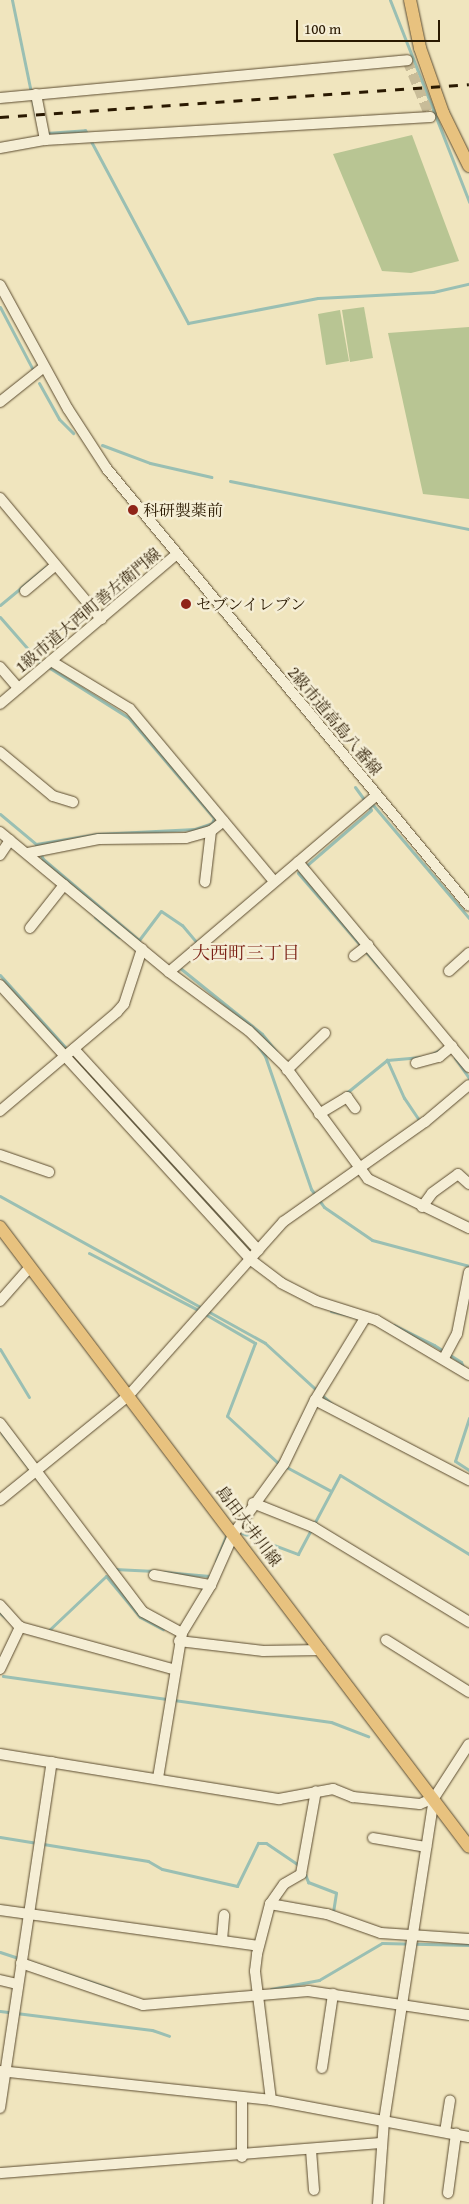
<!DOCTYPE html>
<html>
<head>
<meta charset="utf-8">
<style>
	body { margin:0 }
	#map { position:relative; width:469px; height:2204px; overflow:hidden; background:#f0e5be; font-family:"Gentium Book Plus","Noto Serif JP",serif }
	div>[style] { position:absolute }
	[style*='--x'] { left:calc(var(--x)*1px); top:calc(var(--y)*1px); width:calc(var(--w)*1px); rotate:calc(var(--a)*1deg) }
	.green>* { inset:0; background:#b8c593 }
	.stream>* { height:3px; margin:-1.5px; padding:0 1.5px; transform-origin:1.5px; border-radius:1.5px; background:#9abfb3 }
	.minor-tunnel>* { height:10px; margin-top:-5px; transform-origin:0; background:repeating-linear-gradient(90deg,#c8bc98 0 10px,transparent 0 15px) }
	.roads { filter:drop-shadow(0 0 1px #5c4c30) drop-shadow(0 0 1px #5c4c30) }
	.minor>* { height:10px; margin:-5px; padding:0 5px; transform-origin:5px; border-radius:5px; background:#f5eed5 }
	.major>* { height:12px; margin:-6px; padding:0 6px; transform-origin:6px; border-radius:6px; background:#e8c27f }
	.rail>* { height:3px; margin-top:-1.5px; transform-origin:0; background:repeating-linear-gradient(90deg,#2a1901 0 9px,transparent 0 18px) }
	.dots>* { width:14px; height:14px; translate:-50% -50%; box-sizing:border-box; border:2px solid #f5eed5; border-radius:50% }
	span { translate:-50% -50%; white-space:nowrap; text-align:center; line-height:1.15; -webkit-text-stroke:5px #f5eed5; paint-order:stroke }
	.poi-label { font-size:16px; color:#2a1901 }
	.left { translate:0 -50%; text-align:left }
	.street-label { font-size:16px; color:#2a1901 }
	.neighbourhood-label { font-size:18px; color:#7a1f14 }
	.scale { position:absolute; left:296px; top:20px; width:144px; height:22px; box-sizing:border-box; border:2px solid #2a1901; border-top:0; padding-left:6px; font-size:15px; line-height:18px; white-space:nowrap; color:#2a1901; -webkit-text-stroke:4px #f5eed5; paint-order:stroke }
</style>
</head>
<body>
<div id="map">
	<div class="green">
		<i style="clip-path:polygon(412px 135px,459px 261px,411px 273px,382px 271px,333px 154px)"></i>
		<i style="clip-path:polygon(364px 307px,373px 358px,350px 362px,342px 310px)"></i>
		<i style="clip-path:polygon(340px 310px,349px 361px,326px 365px,318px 314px)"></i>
		<i style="clip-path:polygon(469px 327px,469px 499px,423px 494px,388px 333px)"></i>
	</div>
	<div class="stream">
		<i style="--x:12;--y:0;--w:119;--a:78.4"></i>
		<i style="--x:390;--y:0;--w:217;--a:68.6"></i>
		<i style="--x:46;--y:133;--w:39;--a:-4"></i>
		<i style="--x:85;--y:130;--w:219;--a:61.9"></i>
		<i style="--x:188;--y:323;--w:132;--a:-10.9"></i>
		<i style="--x:318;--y:298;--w:115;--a:-3"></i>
		<i style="--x:433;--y:292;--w:37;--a:-13"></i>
		<i style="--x:0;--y:307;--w:69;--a:62.3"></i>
		<i style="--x:39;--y:383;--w:41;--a:60.9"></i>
		<i style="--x:59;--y:419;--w:20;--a:45"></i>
		<i style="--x:102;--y:445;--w:51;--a:20.6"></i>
		<i style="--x:150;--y:463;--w:63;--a:12.9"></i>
		<i style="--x:230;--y:481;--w:244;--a:11.4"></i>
		<i style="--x:0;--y:605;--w:60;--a:-39.6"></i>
		<i style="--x:0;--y:617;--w:64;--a:48.8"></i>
		<i style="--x:355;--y:787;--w:17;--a:54"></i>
		<i style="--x:369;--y:806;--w:4;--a:63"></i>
		<i style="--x:371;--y:810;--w:96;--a:139.2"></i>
		<i style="--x:298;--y:873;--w:124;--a:49.2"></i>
		<i style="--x:370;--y:806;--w:3;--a:-18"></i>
		<i style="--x:373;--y:805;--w:148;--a:49.7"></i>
		<i style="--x:0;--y:814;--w:47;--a:39.8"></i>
		<i style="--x:36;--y:844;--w:17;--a:65"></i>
		<i style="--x:43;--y:859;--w:126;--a:40.2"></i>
		<i style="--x:139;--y:940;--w:36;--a:-53"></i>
		<i style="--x:161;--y:911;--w:25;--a:34"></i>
		<i style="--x:182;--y:925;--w:25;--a:50"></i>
		<i style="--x:36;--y:844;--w:62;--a:-9.3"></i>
		<i style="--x:97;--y:834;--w:98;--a:-2.9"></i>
		<i style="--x:195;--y:829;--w:18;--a:-19"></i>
		<i style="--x:212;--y:823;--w:5;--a:-68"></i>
		<i style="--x:214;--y:818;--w:131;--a:-130.4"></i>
		<i style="--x:129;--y:718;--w:96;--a:-147.8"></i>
		<i style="--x:95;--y:917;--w:31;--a:40"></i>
		<i style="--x:180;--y:968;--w:105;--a:38.8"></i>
		<i style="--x:262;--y:1034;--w:22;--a:51"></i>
		<i style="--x:0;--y:975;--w:373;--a:47.9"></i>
		<i style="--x:258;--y:1046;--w:12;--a:55"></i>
		<i style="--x:265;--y:1056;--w:141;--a:70.9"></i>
		<i style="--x:311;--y:1189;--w:22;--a:54"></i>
		<i style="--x:324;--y:1207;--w:58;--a:34.5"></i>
		<i style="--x:372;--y:1240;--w:100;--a:15"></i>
		<i style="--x:430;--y:1055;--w:13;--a:-27"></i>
		<i style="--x:455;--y:1058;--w:24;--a:55"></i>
		<i style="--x:345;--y:1094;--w:54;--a:-39"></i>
		<i style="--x:419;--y:1120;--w:27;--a:-124"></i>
		<i style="--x:404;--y:1098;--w:42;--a:-114.1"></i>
		<i style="--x:387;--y:1060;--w:37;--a:-5"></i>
		<i style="--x:0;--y:1196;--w:303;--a:29"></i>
		<i style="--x:265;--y:1343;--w:92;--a:42.4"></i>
		<i style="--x:89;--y:1253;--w:125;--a:27.6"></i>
		<i style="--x:331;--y:1311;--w:26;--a:13"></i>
		<i style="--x:205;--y:1314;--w:58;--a:30.1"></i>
		<i style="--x:255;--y:1343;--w:78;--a:111"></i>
		<i style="--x:227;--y:1416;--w:68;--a:42.6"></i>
		<i style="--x:277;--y:1462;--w:61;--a:28.2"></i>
		<i style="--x:394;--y:1325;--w:45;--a:26.6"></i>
		<i style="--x:434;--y:1345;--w:32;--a:32"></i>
		<i style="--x:461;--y:1362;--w:8;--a:67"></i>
		<i style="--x:0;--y:1349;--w:56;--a:58.9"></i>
		<i style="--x:469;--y:1418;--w:45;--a:108"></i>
		<i style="--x:455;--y:1461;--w:17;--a:33"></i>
		<i style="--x:2;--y:1433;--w:172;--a:52.3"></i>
		<i style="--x:242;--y:1533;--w:60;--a:20.6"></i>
		<i style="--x:298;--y:1554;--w:89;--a:-62"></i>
		<i style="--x:340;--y:1475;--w:151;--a:31.5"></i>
		<i style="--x:216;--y:1561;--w:29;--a:-68"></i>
		<i style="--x:114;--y:1569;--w:41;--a:2.8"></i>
		<i style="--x:164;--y:1572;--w:46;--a:5"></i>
		<i style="--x:0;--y:1613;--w:22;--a:39"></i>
		<i style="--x:47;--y:1632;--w:81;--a:-43.5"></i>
		<i style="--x:106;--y:1576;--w:53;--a:50.3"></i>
		<i style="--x:140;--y:1617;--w:26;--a:28"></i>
		<i style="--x:3;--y:1676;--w:331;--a:8"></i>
		<i style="--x:331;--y:1722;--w:40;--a:21"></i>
		<i style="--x:0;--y:1837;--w:150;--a:9.2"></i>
		<i style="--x:148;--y:1861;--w:16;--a:30"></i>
		<i style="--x:162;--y:1869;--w:77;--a:12.8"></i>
		<i style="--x:237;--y:1886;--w:48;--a:-64"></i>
		<i style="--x:258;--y:1843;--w:8;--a:0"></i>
		<i style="--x:266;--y:1843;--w:41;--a:34.1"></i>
		<i style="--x:305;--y:1874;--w:9;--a:69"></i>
		<i style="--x:308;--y:1882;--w:30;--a:21"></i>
		<i style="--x:336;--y:1893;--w:20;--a:99"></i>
		<i style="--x:0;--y:1952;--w:118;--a:18.3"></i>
		<i style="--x:271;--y:1989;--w:49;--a:-10.6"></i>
		<i style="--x:319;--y:1980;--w:73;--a:-30.4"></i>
		<i style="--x:382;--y:1943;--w:87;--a:1.3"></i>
		<i style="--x:0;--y:2011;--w:153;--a:7.1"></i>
		<i style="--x:152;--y:2030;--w:18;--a:19"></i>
	</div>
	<div class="minor-tunnel">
		<i style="--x:407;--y:60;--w:61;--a:68"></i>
	</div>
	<div class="roads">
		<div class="minor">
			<i style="--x:36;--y:94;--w:47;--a:78.9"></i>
			<i style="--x:0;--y:98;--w:409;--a:-5.3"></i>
			<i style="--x:0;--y:148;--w:46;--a:-10.1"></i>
			<i style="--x:45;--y:140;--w:386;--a:-3.4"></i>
			<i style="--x:0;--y:285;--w:141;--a:61.3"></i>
			<i style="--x:68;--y:409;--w:72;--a:57"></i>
			<i style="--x:107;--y:469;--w:567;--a:50.36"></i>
			<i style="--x:0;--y:402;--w:56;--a:-38.5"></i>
			<i style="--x:0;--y:498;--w:158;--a:50.1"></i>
			<i style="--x:25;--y:591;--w:40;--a:-40"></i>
			<i style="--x:51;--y:661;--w:92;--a:31.3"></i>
			<i style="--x:130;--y:709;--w:224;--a:50.1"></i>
			<i style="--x:0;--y:667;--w:28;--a:49"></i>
			<i style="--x:0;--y:704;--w:232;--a:-40.3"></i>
			<i style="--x:0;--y:752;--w:69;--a:39.7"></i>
			<i style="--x:53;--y:796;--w:21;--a:17"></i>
			<i style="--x:0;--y:832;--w:219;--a:39.6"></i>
			<i style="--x:169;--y:972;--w:99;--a:36.4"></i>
			<i style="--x:249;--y:1031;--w:50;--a:44.2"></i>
			<i style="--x:285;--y:1066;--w:140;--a:53.7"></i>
			<i style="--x:368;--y:1179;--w:112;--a:25.9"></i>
			<i style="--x:28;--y:853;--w:72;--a:-11.2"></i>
			<i style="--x:99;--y:839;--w:87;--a:-0.7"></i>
			<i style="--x:186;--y:838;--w:26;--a:-16"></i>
			<i style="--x:211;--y:831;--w:16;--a:-38"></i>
			<i style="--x:0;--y:855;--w:18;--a:-56"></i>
			<i style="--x:298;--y:862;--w:267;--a:50.2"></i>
			<i style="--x:205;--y:882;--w:51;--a:-83.3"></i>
			<i style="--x:30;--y:928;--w:55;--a:-51.7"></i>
			<i style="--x:354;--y:956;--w:18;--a:-38"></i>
			<i style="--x:449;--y:971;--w:27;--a:-42"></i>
			<i style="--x:169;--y:972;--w:273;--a:-40.4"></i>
			<i style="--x:0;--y:985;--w:372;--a:47.6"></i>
			<i style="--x:251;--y:1260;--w:38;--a:37"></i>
			<i style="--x:281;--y:1283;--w:39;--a:27"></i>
			<i style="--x:316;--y:1301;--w:63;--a:17.6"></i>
			<i style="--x:376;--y:1320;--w:108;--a:30.6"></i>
			<i style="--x:74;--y:1049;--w:273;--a:47.5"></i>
			<i style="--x:416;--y:1063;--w:24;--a:-15"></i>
			<i style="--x:439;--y:1057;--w:17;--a:-40"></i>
			<i style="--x:287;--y:1070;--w:53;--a:-44.2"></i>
			<i style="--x:0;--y:1111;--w:153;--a:-40.2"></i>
			<i style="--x:117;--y:1012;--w:11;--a:-49"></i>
			<i style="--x:124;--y:1004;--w:58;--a:-71.9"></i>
			<i style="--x:319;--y:1114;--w:33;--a:-31"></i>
			<i style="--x:347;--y:1097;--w:14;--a:54"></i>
			<i style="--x:0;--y:1155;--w:52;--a:19.1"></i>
			<i style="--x:422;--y:1207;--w:17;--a:-54"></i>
			<i style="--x:432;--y:1193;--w:32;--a:-36"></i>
			<i style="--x:458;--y:1174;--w:15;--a:42"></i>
			<i style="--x:0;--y:1301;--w:45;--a:-48.6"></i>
			<i style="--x:444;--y:1358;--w:27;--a:-62"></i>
			<i style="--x:457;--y:1334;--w:63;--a:-79"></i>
			<i style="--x:315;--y:1400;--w:174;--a:27.5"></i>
			<i style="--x:0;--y:1423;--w:237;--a:52.9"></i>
			<i style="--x:143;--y:1612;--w:44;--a:28.3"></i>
			<i style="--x:0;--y:1500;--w:166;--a:-39.1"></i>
			<i style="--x:129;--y:1395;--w:232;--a:-48.3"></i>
			<i style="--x:283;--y:1222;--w:174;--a:-35.2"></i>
			<i style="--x:425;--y:1122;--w:57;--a:-40.1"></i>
			<i style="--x:253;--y:1503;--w:65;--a:21.8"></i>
			<i style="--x:313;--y:1527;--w:183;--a:31.3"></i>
			<i style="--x:154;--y:1575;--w:58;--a:10"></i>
			<i style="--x:0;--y:1605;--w:30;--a:48"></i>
			<i style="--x:20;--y:1627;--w:159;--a:15.4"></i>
			<i style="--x:386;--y:1640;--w:98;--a:32.1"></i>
			<i style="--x:179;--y:1641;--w:85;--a:6.8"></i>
			<i style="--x:263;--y:1651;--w:58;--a:-1"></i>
			<i style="--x:0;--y:1669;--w:47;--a:-64.5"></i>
			<i style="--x:0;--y:1754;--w:283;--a:9.2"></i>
			<i style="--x:279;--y:1799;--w:55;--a:-10.5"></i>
			<i style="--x:333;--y:1789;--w:22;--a:22"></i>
			<i style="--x:353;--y:1797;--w:67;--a:6"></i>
			<i style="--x:420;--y:1804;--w:15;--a:-23"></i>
			<i style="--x:158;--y:1778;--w:147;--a:-80.6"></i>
			<i style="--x:182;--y:1633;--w:56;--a:-58.9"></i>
			<i style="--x:211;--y:1585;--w:57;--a:-66.1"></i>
			<i style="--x:234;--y:1533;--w:85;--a:-54.1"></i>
			<i style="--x:284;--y:1464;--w:71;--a:-64.2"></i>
			<i style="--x:315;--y:1400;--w:96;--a:-58.6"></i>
			<i style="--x:373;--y:1838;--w:54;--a:9.6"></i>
			<i style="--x:270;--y:1904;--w:58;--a:10"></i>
			<i style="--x:327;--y:1914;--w:57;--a:19.4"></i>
			<i style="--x:381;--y:1933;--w:88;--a:3.9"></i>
			<i style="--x:0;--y:1910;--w:261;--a:7.9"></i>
			<i style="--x:222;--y:1940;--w:25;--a:-85"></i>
			<i style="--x:21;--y:1963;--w:129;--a:19"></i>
			<i style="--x:143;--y:2005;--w:166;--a:-4.8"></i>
			<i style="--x:308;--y:1991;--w:163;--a:8.5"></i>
			<i style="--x:0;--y:1980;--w:18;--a:13"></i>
			<i style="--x:322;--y:2068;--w:75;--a:-81.5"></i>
			<i style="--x:0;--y:2071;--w:273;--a:6.1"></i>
			<i style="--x:271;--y:2100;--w:201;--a:10.6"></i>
			<i style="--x:242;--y:2097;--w:60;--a:90"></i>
			<i style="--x:271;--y:2100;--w:130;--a:-97.1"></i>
			<i style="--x:255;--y:1971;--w:17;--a:-83"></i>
			<i style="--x:257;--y:1954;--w:52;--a:-75.4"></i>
			<i style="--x:270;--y:1904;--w:24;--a:-55"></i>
			<i style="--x:284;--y:1884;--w:20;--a:-30"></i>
			<i style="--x:301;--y:1874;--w:84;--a:-79.8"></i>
			<i style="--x:0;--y:2108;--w:350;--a:-81.5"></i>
			<i style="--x:445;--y:2132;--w:32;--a:-81"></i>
			<i style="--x:311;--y:2150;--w:40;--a:85.7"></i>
			<i style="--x:0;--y:2173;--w:383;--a:-4.5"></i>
			<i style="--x:448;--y:2193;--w:60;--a:-82.3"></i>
			<i style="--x:378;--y:2204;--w:83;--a:-85.9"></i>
			<i style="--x:384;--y:2121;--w:327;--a:-81.2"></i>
			<i style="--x:434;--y:1798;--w:64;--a:-57.1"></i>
		</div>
		<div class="major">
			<i style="--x:410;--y:0;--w:49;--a:78.2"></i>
			<i style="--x:420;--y:48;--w:69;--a:70.5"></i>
			<i style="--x:443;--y:113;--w:59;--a:63.9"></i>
			<i style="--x:0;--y:1227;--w:777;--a:52.89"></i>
		</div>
	</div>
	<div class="rail">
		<i style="--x:0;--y:117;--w:470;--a:-4"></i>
	</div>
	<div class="dots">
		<i style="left:133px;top:510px;background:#8f2418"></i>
		<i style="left:186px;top:604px;background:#8f2418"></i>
	</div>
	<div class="poi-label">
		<span class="left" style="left:143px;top:510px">科研製薬前</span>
		<span class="left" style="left:196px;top:604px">セブンイレブン</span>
	</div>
	<div class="street-label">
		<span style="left:88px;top:610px;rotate:-40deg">1級市道大西町善左衛門線</span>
		<span style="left:335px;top:721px;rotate:50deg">2級市道高島八番線</span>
		<span style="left:249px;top:1526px;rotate:53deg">島田大井川線</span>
	</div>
	<div class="neighbourhood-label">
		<span style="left:246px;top:953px">大西町三丁目</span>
	</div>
	<div class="scale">100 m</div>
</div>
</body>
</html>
